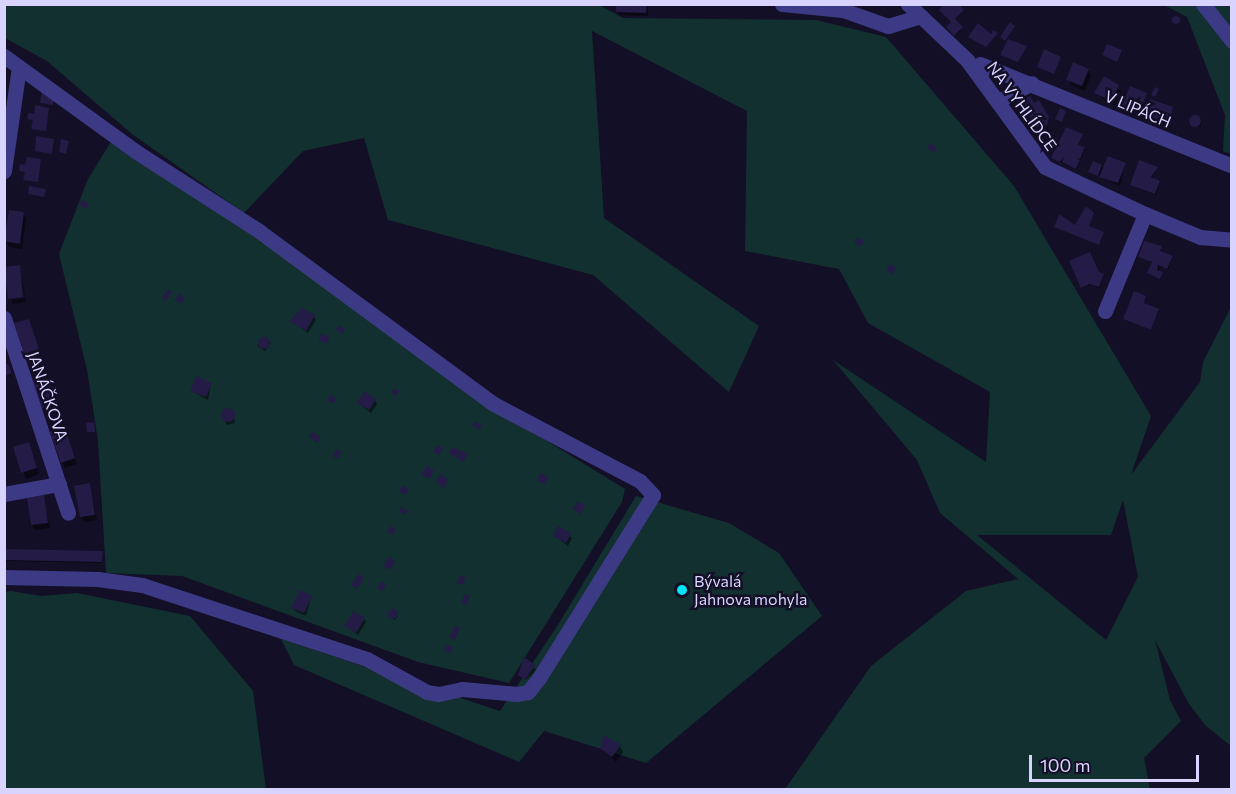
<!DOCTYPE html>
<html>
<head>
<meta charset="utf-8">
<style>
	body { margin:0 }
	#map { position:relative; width:1236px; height:794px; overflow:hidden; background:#130f26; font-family:Commissioner,sans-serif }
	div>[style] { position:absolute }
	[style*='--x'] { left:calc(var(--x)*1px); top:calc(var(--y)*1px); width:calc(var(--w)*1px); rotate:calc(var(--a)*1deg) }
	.green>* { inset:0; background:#12302f }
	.shadow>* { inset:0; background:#0007 }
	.building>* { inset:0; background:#241b47 }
	.round { border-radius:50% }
	.minor>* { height:15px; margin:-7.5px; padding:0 7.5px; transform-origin:7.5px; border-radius:7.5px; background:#3d3a85 }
	.dots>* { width:16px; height:16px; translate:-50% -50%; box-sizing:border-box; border:3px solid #130f26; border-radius:50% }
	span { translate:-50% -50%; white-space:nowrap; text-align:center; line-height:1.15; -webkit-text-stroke:5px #130f26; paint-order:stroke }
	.street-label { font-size:16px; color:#d9d4ff }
	.poi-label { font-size:16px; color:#d9d4ff }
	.left { translate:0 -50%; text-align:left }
	.frame { position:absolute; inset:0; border:6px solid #d9d4ff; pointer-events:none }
	.scale { position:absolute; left:1029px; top:755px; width:170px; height:27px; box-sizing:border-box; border:3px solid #d9d4ff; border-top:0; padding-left:8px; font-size:18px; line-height:21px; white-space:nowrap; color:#d9d4ff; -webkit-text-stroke:4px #130f26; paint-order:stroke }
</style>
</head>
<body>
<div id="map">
	<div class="green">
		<i style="clip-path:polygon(evenodd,5px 4px,597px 4px,623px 18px,816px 20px,886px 37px,1014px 186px,1151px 416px,1131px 475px,1200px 382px,1203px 362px,1231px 307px,1231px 746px,1206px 726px,1189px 704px,1155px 640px,1170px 700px,1181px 721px,1144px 758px,1150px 789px,785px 789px,871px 666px,966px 591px,1018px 579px,940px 513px,917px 460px,833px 360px,986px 462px,990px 392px,868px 323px,839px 269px,745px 251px,747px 111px,592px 31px,604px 218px,759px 326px,729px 392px,593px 275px,388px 220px,364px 138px,303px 151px,244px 213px,132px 134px,47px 61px,5px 38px,5px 4px,1123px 500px,1138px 577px,1106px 640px,977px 535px,1111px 535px,1123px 500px)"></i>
		<i style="clip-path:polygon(1164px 5px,1231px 5px,1231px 154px,1223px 151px,1225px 115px,1187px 17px)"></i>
		<i style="clip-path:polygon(112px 140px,252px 232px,469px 393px,625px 489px,622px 502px,509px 683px,418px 662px,182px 576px,106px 573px,98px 441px,87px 370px,59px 254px,88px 179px)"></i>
		<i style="clip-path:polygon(636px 496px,729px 523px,779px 553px,822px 616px,646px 763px,544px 731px,519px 762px,294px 665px,281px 639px,500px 711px,556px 628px)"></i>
		<i style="clip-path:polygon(11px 591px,41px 596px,77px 593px,190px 616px,253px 691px,266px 789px,5px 789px,4px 592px)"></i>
	</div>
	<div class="shadow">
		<i style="clip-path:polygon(617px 4px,648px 4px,648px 16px,619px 15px)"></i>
		<i style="clip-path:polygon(963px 11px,954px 21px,962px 29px,956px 36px,948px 27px,952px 23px,941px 12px)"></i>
		<i style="clip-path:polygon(1175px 17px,1180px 20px,1178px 25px,1173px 22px)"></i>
		<i style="clip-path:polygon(1088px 70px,1091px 76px,1085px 91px,1071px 85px,1068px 80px)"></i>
		<i style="clip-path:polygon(1117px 87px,1121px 92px,1115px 106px,1095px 93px)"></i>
		<i style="clip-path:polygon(1192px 115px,1202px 120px,1200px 127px,1189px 122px)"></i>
		<i style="clip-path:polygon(1082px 135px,1078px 146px,1085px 149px,1077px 169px,1054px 159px)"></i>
		<i style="clip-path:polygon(1125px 164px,1120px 186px,1090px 172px,1101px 166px,1104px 170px)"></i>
		<i style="clip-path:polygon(1157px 168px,1152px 177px,1160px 183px,1156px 195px,1132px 186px)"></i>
		<i style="clip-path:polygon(23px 213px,26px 219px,22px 249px,9px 247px,6px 241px)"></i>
		<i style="clip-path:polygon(1161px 247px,1160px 252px,1172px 258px,1168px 269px,1159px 266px,1161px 279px,1149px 273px,1153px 263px,1139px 257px)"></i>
		<i style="clip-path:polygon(1071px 262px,1103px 276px,1100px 288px,1091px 284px,1083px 288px)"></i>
		<i style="clip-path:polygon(19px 267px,25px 295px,10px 297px)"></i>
		<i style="clip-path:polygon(1145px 297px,1144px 304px,1159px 311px,1151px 330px,1125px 320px)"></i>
		<i style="clip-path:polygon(25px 298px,26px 302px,13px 304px,11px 300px)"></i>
		<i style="clip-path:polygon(314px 316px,316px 320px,308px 333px,291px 321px)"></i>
		<i style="clip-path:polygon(28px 320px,41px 355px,29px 359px,26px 353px)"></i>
		<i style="clip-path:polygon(262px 338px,271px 342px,265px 351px,257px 346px)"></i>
		<i style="clip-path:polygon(46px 375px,59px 410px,47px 413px,34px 379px)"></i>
		<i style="clip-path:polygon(211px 384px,208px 400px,192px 391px)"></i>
		<i style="clip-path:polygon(375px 400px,377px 404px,371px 413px,358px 403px)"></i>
		<i style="clip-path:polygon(225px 408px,232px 410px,235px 423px,226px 425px)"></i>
		<i style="clip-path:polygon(64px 429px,77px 464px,65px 468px,62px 462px)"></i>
		<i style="clip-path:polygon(15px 448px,31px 450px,39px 474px,26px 479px)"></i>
		<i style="clip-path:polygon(89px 485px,97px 520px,85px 522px,81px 517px)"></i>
		<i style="clip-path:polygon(43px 497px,50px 528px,36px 530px,32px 525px)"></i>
		<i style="clip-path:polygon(559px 528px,572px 538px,568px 546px,555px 536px)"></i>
		<i style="clip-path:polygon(4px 550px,103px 553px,102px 563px,4px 561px)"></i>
		<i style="clip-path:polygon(311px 597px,306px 616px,295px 611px,293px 607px)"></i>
		<i style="clip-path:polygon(393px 610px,398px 616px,394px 620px,390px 615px)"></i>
		<i style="clip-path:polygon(364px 619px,366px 622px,358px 635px,346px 626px)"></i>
		<i style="clip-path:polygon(524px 659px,536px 670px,526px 680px,520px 676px)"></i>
		<i style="clip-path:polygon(620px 746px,623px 752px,616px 762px,602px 748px)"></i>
	</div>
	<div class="building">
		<i style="clip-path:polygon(616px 4px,647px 4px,646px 13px,616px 12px)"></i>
		<i style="clip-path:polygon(944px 4px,959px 4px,964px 10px,955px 19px,963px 27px,954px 36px,946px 27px,951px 22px,939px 10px)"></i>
		<i class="round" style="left:1172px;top:16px;width:8px;height:8px"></i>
		<i style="clip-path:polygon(1010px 22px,1015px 26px,1005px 41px,1000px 37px)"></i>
		<i style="clip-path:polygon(978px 23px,991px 34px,993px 30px,998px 33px,986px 47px,968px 37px)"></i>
		<i style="clip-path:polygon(1008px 39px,1027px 46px,1018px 62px,1000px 55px)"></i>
		<i style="clip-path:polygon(1107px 44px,1122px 50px,1117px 62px,1102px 55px)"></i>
		<i style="clip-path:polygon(1044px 49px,1061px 57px,1054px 74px,1037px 67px)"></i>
		<i style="clip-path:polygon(1073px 62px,1089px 69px,1082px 86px,1066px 80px)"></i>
		<i style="clip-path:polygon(1104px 76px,1119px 85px,1112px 101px,1094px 93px)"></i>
		<i style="clip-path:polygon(1130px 86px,1147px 93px,1139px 113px,1122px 105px)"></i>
		<i style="clip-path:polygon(1155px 87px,1159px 89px,1155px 97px,1151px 95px)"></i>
		<i style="clip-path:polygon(42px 90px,54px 96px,53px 105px,40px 103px)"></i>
		<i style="clip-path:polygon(1030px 96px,1034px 103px,1039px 100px,1049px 117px,1047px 125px,1040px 129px,1020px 102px)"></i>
		<i style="clip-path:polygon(1150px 99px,1173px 107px,1169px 124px,1143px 114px)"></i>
		<i style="clip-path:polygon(35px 105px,49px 108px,46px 131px,31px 129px,33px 120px,27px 119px,28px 113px,34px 114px)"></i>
		<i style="clip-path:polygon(1060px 108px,1066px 111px,1062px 122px,1055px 119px)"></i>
		<i class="round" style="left:1189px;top:115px;width:12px;height:12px"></i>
		<i style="clip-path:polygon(1066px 127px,1083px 134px,1078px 145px,1085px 147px,1080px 159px,1076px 158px,1080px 160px,1076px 169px,1062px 162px,1064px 157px,1060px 162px,1051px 158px)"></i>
		<i style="clip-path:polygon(36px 136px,54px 139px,52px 154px,35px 151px)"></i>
		<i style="clip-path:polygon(61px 139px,69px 141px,66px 154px,59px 152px)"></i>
		<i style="clip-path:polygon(930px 143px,937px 149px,933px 153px,927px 147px)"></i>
		<i style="clip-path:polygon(1108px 156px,1126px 163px,1118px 183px,1099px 177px)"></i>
		<i style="clip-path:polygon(27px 157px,41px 159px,38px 182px,23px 180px,25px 172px,19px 171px,20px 164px,25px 165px)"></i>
		<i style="clip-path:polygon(1139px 160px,1158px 167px,1151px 177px,1160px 181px,1155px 194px,1130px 185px)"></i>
		<i style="clip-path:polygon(1093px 161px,1102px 165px,1098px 176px,1088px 172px)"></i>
		<i style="clip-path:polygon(29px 186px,46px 189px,44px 197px,28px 194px)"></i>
		<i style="clip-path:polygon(81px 200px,89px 204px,86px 209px,79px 204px)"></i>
		<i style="clip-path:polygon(1086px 206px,1094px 213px,1089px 226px,1104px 232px,1099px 245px,1054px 227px,1059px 214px,1075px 225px)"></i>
		<i style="clip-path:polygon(9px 210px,24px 212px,20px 244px,4px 241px)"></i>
		<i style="clip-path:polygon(858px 237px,864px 242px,860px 246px,854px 242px)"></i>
		<i style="clip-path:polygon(1144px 241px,1162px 246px,1160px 251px,1173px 256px,1167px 269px,1158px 265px,1157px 270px,1163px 272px,1160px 279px,1147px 273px,1152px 262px,1138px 257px)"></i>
		<i style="clip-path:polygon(1090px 252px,1099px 272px,1104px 274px,1099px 287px,1090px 284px,1081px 288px,1069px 261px)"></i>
		<i style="clip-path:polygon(890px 264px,896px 268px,892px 274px,886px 270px)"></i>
		<i style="clip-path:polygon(20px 265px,23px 297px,8px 299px,4px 267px)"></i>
		<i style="clip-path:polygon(168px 289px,172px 292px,166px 301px,162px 297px)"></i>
		<i style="clip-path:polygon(1134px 291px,1146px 296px,1144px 303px,1159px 309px,1151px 330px,1123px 319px)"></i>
		<i style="clip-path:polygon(179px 294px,185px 298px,181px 303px,175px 300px)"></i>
		<i style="clip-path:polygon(302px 308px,315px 315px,306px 331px,289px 321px)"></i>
		<i style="clip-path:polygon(29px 319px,39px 349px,24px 354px,14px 323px)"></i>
		<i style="clip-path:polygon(338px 325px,345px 329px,342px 334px,336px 330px)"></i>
		<i style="clip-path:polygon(322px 333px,330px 338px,326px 344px,318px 339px)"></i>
		<i class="round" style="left:258px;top:337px;width:12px;height:12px"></i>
		<i style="clip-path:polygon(8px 364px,12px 373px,4px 376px,4px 365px)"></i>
		<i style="clip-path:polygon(47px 373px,57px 404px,42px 408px,32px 378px)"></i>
		<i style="clip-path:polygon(196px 376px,212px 383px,206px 397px,190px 391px)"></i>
		<i style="clip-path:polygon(394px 388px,399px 391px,396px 396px,391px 393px)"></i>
		<i style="clip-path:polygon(364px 391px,376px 399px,369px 410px,357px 403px)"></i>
		<i style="clip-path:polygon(330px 395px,336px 398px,333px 404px,327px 401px)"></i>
		<i class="round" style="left:221px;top:408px;width:14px;height:14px"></i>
		<i style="clip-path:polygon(475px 421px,482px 426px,479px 430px,472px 425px)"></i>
		<i style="clip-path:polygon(94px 422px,95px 432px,87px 432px,86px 423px)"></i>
		<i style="clip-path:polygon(65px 428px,75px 458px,61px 463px,50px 432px)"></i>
		<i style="clip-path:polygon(312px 432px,321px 437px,318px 443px,309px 437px)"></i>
		<i style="clip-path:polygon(29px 442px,37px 468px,21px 473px,13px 447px)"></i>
		<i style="clip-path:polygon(437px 445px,443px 448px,439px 455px,433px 451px)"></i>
		<i style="clip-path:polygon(452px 447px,468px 454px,462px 462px,449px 453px)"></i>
		<i style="clip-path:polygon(336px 449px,341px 451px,338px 459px,333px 457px)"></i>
		<i style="clip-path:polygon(427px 466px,434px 471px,429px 479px,421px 474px)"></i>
		<i style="clip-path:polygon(540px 473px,548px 477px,545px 485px,537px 481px)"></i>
		<i style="clip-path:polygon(440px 474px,449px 480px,443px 488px,436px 481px)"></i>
		<i style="clip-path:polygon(90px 483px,95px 515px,80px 517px,74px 486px)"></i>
		<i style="clip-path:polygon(403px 485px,409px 490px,405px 495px,399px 491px)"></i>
		<i style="clip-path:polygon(44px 495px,48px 523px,31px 525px,27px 498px)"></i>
		<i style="clip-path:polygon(578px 501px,585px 506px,580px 514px,573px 509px)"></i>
		<i style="clip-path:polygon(402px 507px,408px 511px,405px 515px,399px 511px)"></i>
		<i style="clip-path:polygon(391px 526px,396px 530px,393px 535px,387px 531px)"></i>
		<i style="clip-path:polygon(558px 526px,571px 533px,566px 543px,553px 536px)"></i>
		<i style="clip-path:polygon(4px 549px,103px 551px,102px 562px,4px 560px)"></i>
		<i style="clip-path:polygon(389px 556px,395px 562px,390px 570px,384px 566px)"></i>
		<i style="clip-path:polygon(359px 574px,364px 578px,357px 589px,351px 585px)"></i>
		<i style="clip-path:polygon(461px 575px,466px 578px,462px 585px,457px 583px)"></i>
		<i style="clip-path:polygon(381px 581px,386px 584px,382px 591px,377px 588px)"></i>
		<i style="clip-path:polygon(300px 590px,312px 596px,304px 613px,291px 608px)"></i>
		<i style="clip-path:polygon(465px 594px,470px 597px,466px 605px,461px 602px)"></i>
		<i class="round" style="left:388px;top:609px;width:10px;height:10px"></i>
		<i style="clip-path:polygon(354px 611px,365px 618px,356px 633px,344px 626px)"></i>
		<i style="clip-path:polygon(455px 626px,460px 628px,455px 640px,449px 638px)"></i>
		<i style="clip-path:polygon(446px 645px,453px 647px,451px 653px,444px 651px)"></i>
		<i style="clip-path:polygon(524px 657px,535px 665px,525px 680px,518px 675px)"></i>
		<i style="clip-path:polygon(604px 735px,621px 745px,612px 757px,600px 748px)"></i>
	</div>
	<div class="minor">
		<i style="--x:782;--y:4;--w:61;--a:5.6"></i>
		<i style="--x:843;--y:10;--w:48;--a:19.6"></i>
		<i style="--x:888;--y:26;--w:34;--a:-17"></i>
		<i style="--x:908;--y:4;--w:81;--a:43.5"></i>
		<i style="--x:967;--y:60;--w:132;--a:53.9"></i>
		<i style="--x:1045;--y:167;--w:110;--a:25.2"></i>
		<i style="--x:1145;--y:214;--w:105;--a:112.4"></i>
		<i style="--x:1203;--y:4;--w:47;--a:51.9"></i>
		<i style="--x:4;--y:56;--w:162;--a:35.9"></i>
		<i style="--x:135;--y:151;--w:148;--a:32.8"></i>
		<i style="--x:259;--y:231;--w:290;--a:36.4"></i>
		<i style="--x:492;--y:403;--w:167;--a:27.8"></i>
		<i style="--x:640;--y:481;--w:19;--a:47"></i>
		<i style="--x:653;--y:495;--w:216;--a:121.9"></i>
		<i style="--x:539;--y:678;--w:18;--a:128"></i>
		<i style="--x:528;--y:692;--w:11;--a:170"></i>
		<i style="--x:517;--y:694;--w:55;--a:-174.8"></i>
		<i style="--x:462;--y:689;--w:24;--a:168"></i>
		<i style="--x:439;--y:694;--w:12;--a:-171"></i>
		<i style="--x:427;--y:692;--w:68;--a:-151.2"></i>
		<i style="--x:367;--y:659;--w:237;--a:-161.8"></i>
		<i style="--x:142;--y:585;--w:45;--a:-172.4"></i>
		<i style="--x:97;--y:579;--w:93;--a:-178.8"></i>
		<i style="--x:980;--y:64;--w:272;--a:22"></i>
		<i style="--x:998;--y:101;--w:38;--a:-28"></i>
		<i style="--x:4;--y:171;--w:105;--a:-81.8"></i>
		<i style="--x:1145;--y:214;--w:60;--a:22.7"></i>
		<i style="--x:1200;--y:237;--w:32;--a:5"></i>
		<i style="--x:4;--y:318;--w:205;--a:71.8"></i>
		<i style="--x:4;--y:494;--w:56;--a:-10.3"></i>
	</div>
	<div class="dots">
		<i style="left:682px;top:590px;background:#00e5ff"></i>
	</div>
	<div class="street-label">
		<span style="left:1022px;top:106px;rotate:54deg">NA VYHLÍDCE</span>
		<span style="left:1138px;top:109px;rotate:23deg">V LIPÁCH</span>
		<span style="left:48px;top:396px;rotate:71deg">JANÁČKOVA</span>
	</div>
	<div class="poi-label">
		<span class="left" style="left:694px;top:590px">Bývalá<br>Jahnova mohyla</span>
	</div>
	<div class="frame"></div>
	<div class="scale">100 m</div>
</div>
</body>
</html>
